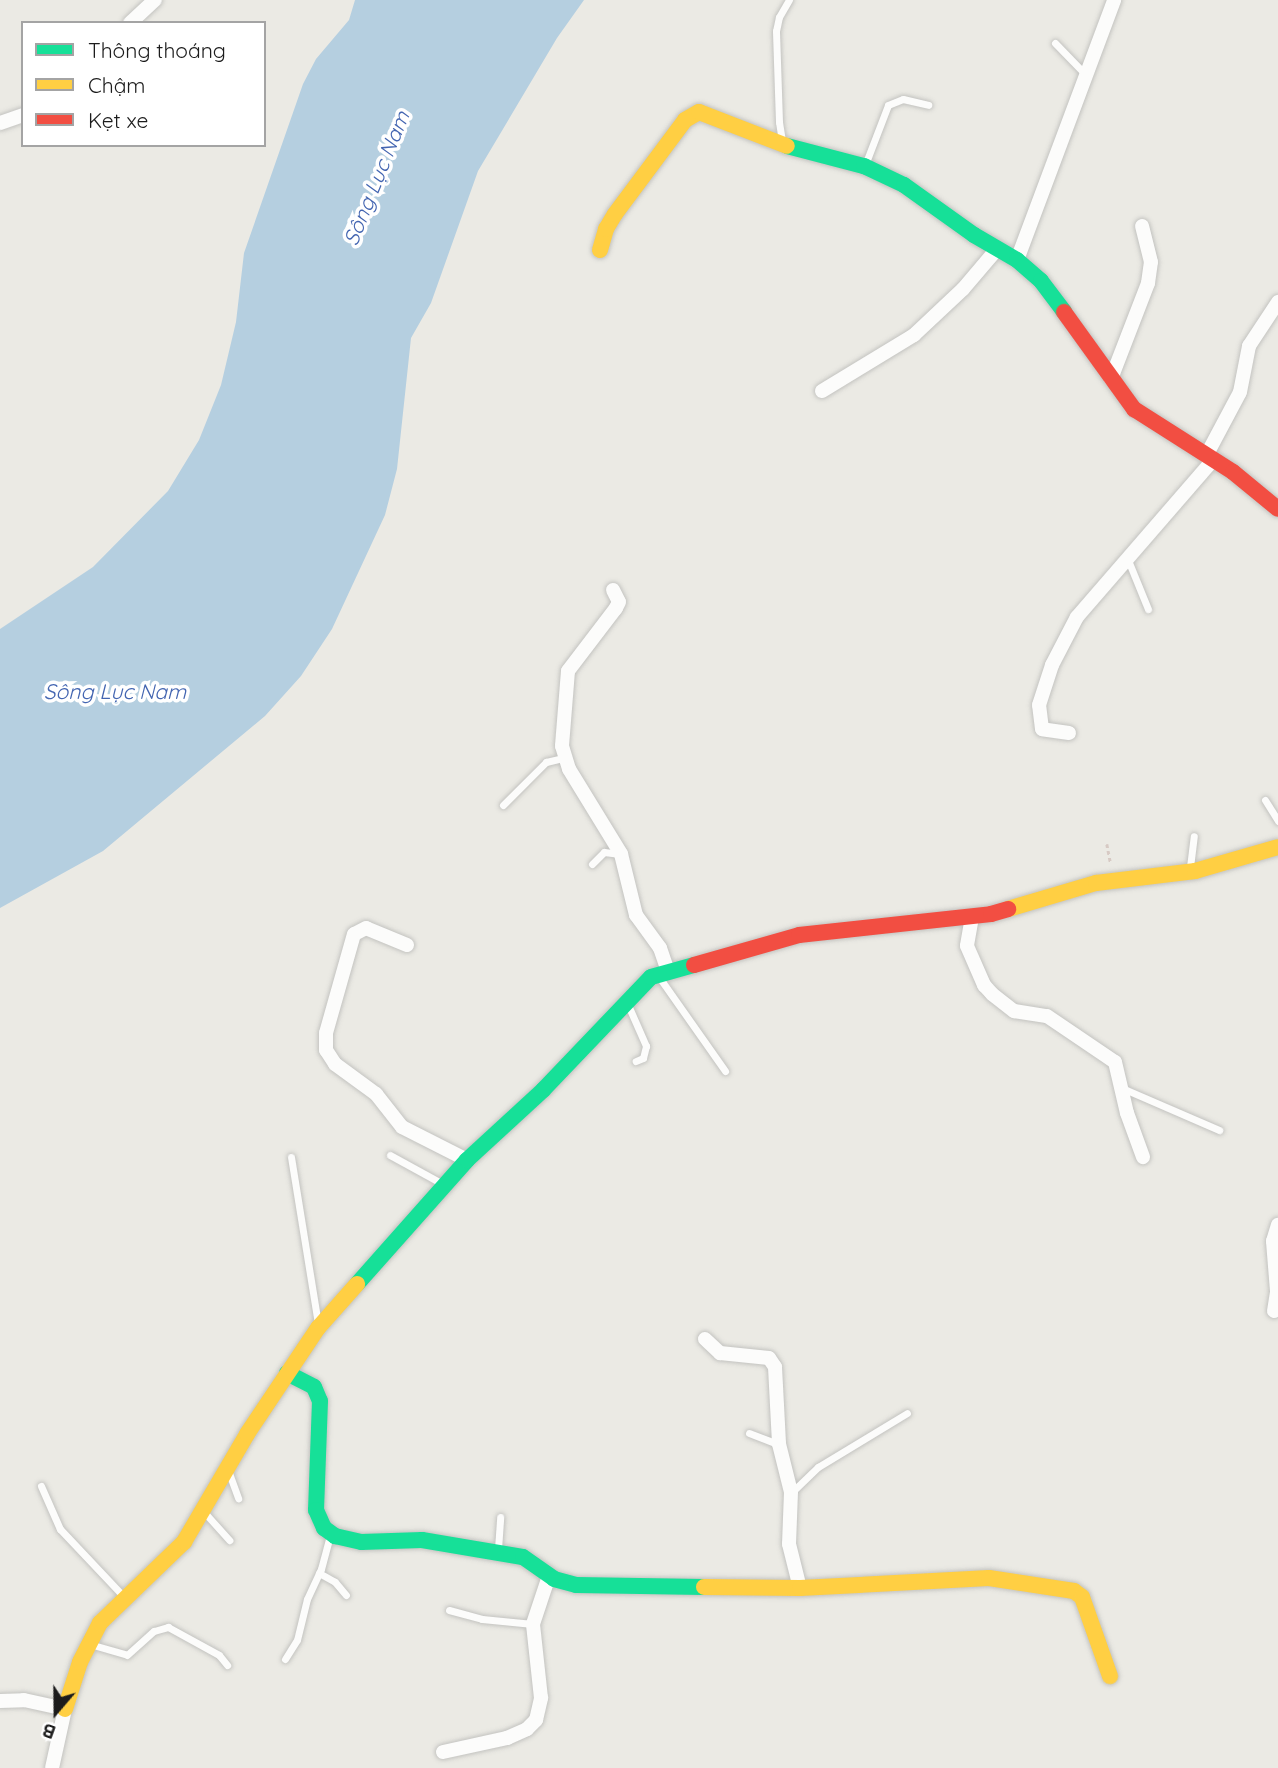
<!DOCTYPE html>
<html>
<head>
<meta charset="utf-8">
<style>
	body { margin:0 }
	#map { position:relative; width:1278px; height:1768px; overflow:hidden; background:#ebeae4; font-family:Quicksand,sans-serif }
	div>[style] { position:absolute }
	[style*='--x'] { left:calc(var(--x)*1px); top:calc(var(--y)*1px); width:calc(var(--w)*1px); rotate:calc(var(--a)*1deg) }
	.water>* { inset:0; background:#b5cfe0 }
	.path>* { height:2.5px; margin-top:-1.25px; transform-origin:0; background:repeating-linear-gradient(90deg,#d7cac4 0 3.5px,transparent 0 7px) }
	.roads { filter:drop-shadow(0 0 2px #c3c3c0) drop-shadow(0 0 2px #c3c3c0) }
	.lane>* { height:7px; margin:-3.5px; padding:0 3.5px; transform-origin:3.5px; border-radius:3.5px; background:#fcfcfb }
	.street>* { height:14px; margin:-7px; padding:0 7px; transform-origin:7px; border-radius:7px; background:#fcfcfb }
	.fast>* { height:16px; margin:-8px; padding:0 8px; transform-origin:8px; border-radius:8px; background:#16e098 }
	.slow>* { height:16px; margin:-8px; padding:0 8px; transform-origin:8px; border-radius:8px; background:#ffcf43 }
	.jam>* { height:16px; margin:-8px; padding:0 8px; transform-origin:8px; border-radius:8px; background:#f24e42 }
	span { translate:-50% -50%; white-space:nowrap; text-align:center; line-height:1.15; -webkit-text-stroke:7px #fff; paint-order:stroke }
	.water-label { font-size:21px; color:#4365b1; font-style:italic }
	.legend { position:absolute; left:21px; top:21px; width:245px; height:126px; box-sizing:border-box; background:#fff; border:2px solid #a4a4a4; margin:0; padding:9px 12px; list-style:none; font-size:21px; color:#1c1c1c }
	.legend li { display:flex; align-items:center; gap:14px; height:35px }
	.legend b { width:35px; border:2px solid #a4a4a4 }
	.north { position:absolute; left:21px; top:1677px; width:70px; height:70px; -webkit-text-stroke:5px #fff; paint-order:stroke; rotate:200deg; font-size:19px; font-weight:700; line-height:28px; text-align:center; color:#1c1c1c }
	.north::after { content:''; display:block; margin:auto; width:24px; height:32px; background:#1c1c1c; clip-path:polygon(50% 0,100% 100%,50% 72%,0 100%) }
</style>
</head>
<body>
<div id="map">
	<div class="water">
		<i style="clip-path:polygon(355px 0,584px 0,557px 38px,478px 171px,431px 303px,411px 338px,397px 469px,385px 515px,332px 629px,301px 676px,265px 716px,103px 851px,0 908px,0 629px,93px 567px,168px 491px,199px 440px,221px 385px,236px 322px,244px 253px,303px 84px,316px 59px,349px 20px)"></i>
	</div>
	<div class="path">
		<i style="--x:1107;--y:844;--w:20;--a:79"></i>
	</div>
	<div class="roads">
		<div class="lane">
			<i style="--x:1055;--y:43;--w:43;--a:45.9"></i>
			<i style="--x:782;--y:141;--w:19;--a:-99"></i>
			<i style="--x:779;--y:122;--w:91;--a:-91.9"></i>
			<i style="--x:776;--y:31;--w:14;--a:-78"></i>
			<i style="--x:779;--y:17;--w:20;--a:-60"></i>
			<i style="--x:865;--y:165;--w:64;--a:-69"></i>
			<i style="--x:888;--y:105;--w:16;--a:-22"></i>
			<i style="--x:903;--y:99;--w:26;--a:13"></i>
			<i style="--x:1128;--y:560;--w:53;--a:67.8"></i>
			<i style="--x:1265;--y:800;--w:25;--a:58"></i>
			<i style="--x:503;--y:805;--w:61;--a:-45"></i>
			<i style="--x:546;--y:762;--w:18;--a:-13"></i>
			<i style="--x:592;--y:864;--w:17;--a:-45"></i>
			<i style="--x:604;--y:852;--w:16;--a:7"></i>
			<i style="--x:1190;--y:867;--w:31;--a:-83"></i>
			<i style="--x:659;--y:977;--w:115;--a:54.9"></i>
			<i style="--x:628;--y:1005;--w:45;--a:66.3"></i>
			<i style="--x:646;--y:1046;--w:12;--a:104"></i>
			<i style="--x:643;--y:1058;--w:8;--a:157"></i>
			<i style="--x:1122;--y:1088;--w:106;--a:23.4"></i>
			<i style="--x:390;--y:1155;--w:58;--a:28.8"></i>
			<i style="--x:291;--y:1157;--w:169;--a:80.8"></i>
			<i style="--x:749;--y:1433;--w:31;--a:21"></i>
			<i style="--x:229;--y:1473;--w:27;--a:70"></i>
			<i style="--x:41;--y:1486;--w:47;--a:66.2"></i>
			<i style="--x:60;--y:1529;--w:93;--a:46.7"></i>
			<i style="--x:792;--y:1492;--w:36;--a:-44"></i>
			<i style="--x:818;--y:1467;--w:104;--a:-31.2"></i>
			<i style="--x:204;--y:1512;--w:38;--a:48"></i>
			<i style="--x:498;--y:1549;--w:32;--a:-86"></i>
			<i style="--x:319;--y:1573;--w:18;--a:29"></i>
			<i style="--x:335;--y:1582;--w:17;--a:50"></i>
			<i style="--x:449;--y:1610;--w:34;--a:15"></i>
			<i style="--x:482;--y:1619;--w:51;--a:5.6"></i>
			<i style="--x:93;--y:1645;--w:35;--a:16"></i>
			<i style="--x:127;--y:1655;--w:36;--a:-42"></i>
			<i style="--x:154;--y:1631;--w:15;--a:-16"></i>
			<i style="--x:168;--y:1627;--w:58;--a:28.8"></i>
			<i style="--x:219;--y:1655;--w:13;--a:51"></i>
			<i style="--x:285;--y:1659;--w:22;--a:-58"></i>
			<i style="--x:297;--y:1640;--w:42;--a:-76.3"></i>
			<i style="--x:307;--y:1599;--w:33;--a:-65"></i>
			<i style="--x:321;--y:1569;--w:34;--a:-75"></i>
		</div>
		<div class="street">
			<i style="--x:130;--y:23;--w:34;--a:-43"></i>
			<i style="--x:0;--y:123;--w:24;--a:-19"></i>
			<i style="--x:1017;--y:260;--w:278;--a:-69.5"></i>
			<i style="--x:1111;--y:379;--w:103;--a:-68.9"></i>
			<i style="--x:1148;--y:283;--w:21;--a:-82"></i>
			<i style="--x:1151;--y:262;--w:37;--a:-104"></i>
			<i style="--x:822;--y:391;--w:108;--a:-31.3"></i>
			<i style="--x:914;--y:335;--w:67;--a:-43.2"></i>
			<i style="--x:963;--y:289;--w:52;--a:-49.6"></i>
			<i style="--x:1206;--y:456;--w:72;--a:-62"></i>
			<i style="--x:1240;--y:392;--w:47;--a:-78.9"></i>
			<i style="--x:1249;--y:346;--w:53;--a:-56.6"></i>
			<i style="--x:613;--y:590;--w:13;--a:63"></i>
			<i style="--x:619;--y:602;--w:7;--a:117"></i>
			<i style="--x:616;--y:608;--w:79;--a:127.3"></i>
			<i style="--x:568;--y:671;--w:75;--a:94.6"></i>
			<i style="--x:562;--y:746;--w:24;--a:73"></i>
			<i style="--x:569;--y:769;--w:100;--a:58.5"></i>
			<i style="--x:621;--y:854;--w:63;--a:76.2"></i>
			<i style="--x:636;--y:915;--w:41;--a:54"></i>
			<i style="--x:660;--y:948;--w:24;--a:71"></i>
			<i style="--x:1069;--y:733;--w:27;--a:-172"></i>
			<i style="--x:1042;--y:729;--w:24;--a:-97"></i>
			<i style="--x:1039;--y:705;--w:42;--a:-72"></i>
			<i style="--x:1052;--y:665;--w:54;--a:-62.5"></i>
			<i style="--x:1077;--y:617;--w:208;--a:-49.1"></i>
			<i style="--x:972;--y:917;--w:29;--a:100"></i>
			<i style="--x:967;--y:946;--w:43;--a:66.4"></i>
			<i style="--x:984;--y:985;--w:12;--a:48"></i>
			<i style="--x:992;--y:994;--w:28;--a:38"></i>
			<i style="--x:1014;--y:1011;--w:33;--a:9"></i>
			<i style="--x:1047;--y:1016;--w:82;--a:34.1"></i>
			<i style="--x:1115;--y:1062;--w:52;--a:76.8"></i>
			<i style="--x:1127;--y:1113;--w:47;--a:70"></i>
			<i style="--x:407;--y:945;--w:44;--a:-157.5"></i>
			<i style="--x:366;--y:928;--w:13;--a:153"></i>
			<i style="--x:354;--y:934;--w:103;--a:105.8"></i>
			<i style="--x:326;--y:1033;--w:17;--a:90"></i>
			<i style="--x:326;--y:1050;--w:17;--a:57"></i>
			<i style="--x:335;--y:1064;--w:51;--a:36.2"></i>
			<i style="--x:376;--y:1094;--w:42;--a:51.8"></i>
			<i style="--x:402;--y:1127;--w:73;--a:26.9"></i>
			<i style="--x:1274;--y:1311;--w:20;--a:-81"></i>
			<i style="--x:1277;--y:1291;--w:50;--a:-94.6"></i>
			<i style="--x:1273;--y:1241;--w:17;--a:-73"></i>
			<i style="--x:705;--y:1339;--w:21;--a:43"></i>
			<i style="--x:720;--y:1353;--w:49;--a:5.8"></i>
			<i style="--x:769;--y:1358;--w:11;--a:56"></i>
			<i style="--x:775;--y:1367;--w:77;--a:87"></i>
			<i style="--x:779;--y:1444;--w:49;--a:76"></i>
			<i style="--x:791;--y:1492;--w:52;--a:92.2"></i>
			<i style="--x:789;--y:1544;--w:45;--a:76"></i>
			<i style="--x:0;--y:1701;--w:24;--a:-2"></i>
			<i style="--x:24;--y:1700;--w:42;--a:12.4"></i>
			<i style="--x:65;--y:1709;--w:60;--a:102.4"></i>
			<i style="--x:443;--y:1752;--w:66;--a:-12.3"></i>
			<i style="--x:507;--y:1738;--w:22;--a:-24"></i>
			<i style="--x:527;--y:1729;--w:13;--a:-45"></i>
			<i style="--x:536;--y:1720;--w:23;--a:-77"></i>
			<i style="--x:541;--y:1698;--w:74;--a:-96.2"></i>
			<i style="--x:533;--y:1624;--w:51;--a:-71.6"></i>
		</div>
		<div class="fast">
			<i style="--x:787;--y:146;--w:80;--a:14.6"></i>
			<i style="--x:864;--y:166;--w:44;--a:25.4"></i>
			<i style="--x:904;--y:185;--w:86;--a:35.5"></i>
			<i style="--x:974;--y:235;--w:50;--a:30.2"></i>
			<i style="--x:1017;--y:260;--w:32;--a:41"></i>
			<i style="--x:1041;--y:281;--w:39;--a:53"></i>
			<i style="--x:357;--y:1284;--w:166;--a:-48.4"></i>
			<i style="--x:467;--y:1160;--w:103;--a:-42.6"></i>
			<i style="--x:543;--y:1090;--w:156;--a:-46.3"></i>
			<i style="--x:651;--y:977;--w:45;--a:-15.6"></i>
			<i style="--x:287;--y:1373;--w:30;--a:27"></i>
			<i style="--x:314;--y:1387;--w:15;--a:67"></i>
			<i style="--x:320;--y:1401;--w:109;--a:92.1"></i>
			<i style="--x:316;--y:1510;--w:20;--a:66"></i>
			<i style="--x:324;--y:1528;--w:14;--a:36"></i>
			<i style="--x:335;--y:1536;--w:27;--a:13"></i>
			<i style="--x:361;--y:1542;--w:61;--a:-1.9"></i>
			<i style="--x:422;--y:1540;--w:102;--a:9.6"></i>
			<i style="--x:523;--y:1557;--w:38;--a:35"></i>
			<i style="--x:554;--y:1579;--w:23;--a:15"></i>
			<i style="--x:576;--y:1585;--w:128;--a:0.9"></i>
		</div>
		<div class="slow">
			<i style="--x:600;--y:250;--w:22;--a:-74"></i>
			<i style="--x:606;--y:229;--w:17;--a:-59"></i>
			<i style="--x:615;--y:214;--w:117;--a:-53.3"></i>
			<i style="--x:685;--y:120;--w:16;--a:-30"></i>
			<i style="--x:699;--y:112;--w:94;--a:21.1"></i>
			<i style="--x:1008;--y:909;--w:92;--a:-16.5"></i>
			<i style="--x:1096;--y:883;--w:100;--a:-6.9"></i>
			<i style="--x:1195;--y:871;--w:86;--a:-16.1"></i>
			<i style="--x:704;--y:1587;--w:96;--a:0.6"></i>
			<i style="--x:800;--y:1588;--w:189;--a:-3"></i>
			<i style="--x:989;--y:1578;--w:86;--a:8.7"></i>
			<i style="--x:1074;--y:1591;--w:10;--a:37"></i>
			<i style="--x:1082;--y:1597;--w:84;--a:70.5"></i>
			<i style="--x:65;--y:1709;--w:49;--a:-72.3"></i>
			<i style="--x:80;--y:1662;--w:44;--a:-62.9"></i>
			<i style="--x:100;--y:1623;--w:117;--a:-44"></i>
			<i style="--x:184;--y:1542;--w:125;--a:-59.7"></i>
			<i style="--x:247;--y:1434;--w:128;--a:-56.2"></i>
			<i style="--x:318;--y:1328;--w:59;--a:-48.4"></i>
		</div>
		<div class="jam">
			<i style="--x:1064;--y:312;--w:120;--a:54.2"></i>
			<i style="--x:1134;--y:409;--w:117;--a:32.5"></i>
			<i style="--x:1233;--y:472;--w:58;--a:39.4"></i>
			<i style="--x:694;--y:965;--w:109;--a:-15.9"></i>
			<i style="--x:799;--y:935;--w:193;--a:-6.2"></i>
			<i style="--x:991;--y:914;--w:18;--a:-16"></i>
		</div>
	</div>
	<div class="water-label">
		<span style="left:376px;top:178px;rotate:-68deg">Sông Lục Nam</span>
		<span style="left:115px;top:691px">Sông Lục Nam</span>
	</div>
	<ul class="legend">
	<li><b style="height:9px;background:#16e098"></b>Thông thoáng</li>
	<li><b style="height:9px;background:#ffcf43"></b>Chậm</li>
	<li><b style="height:9px;background:#f24e42"></b>Kẹt xe</li>
	</ul>
	<div class="north">B</div>
</div>
</body>
</html>
